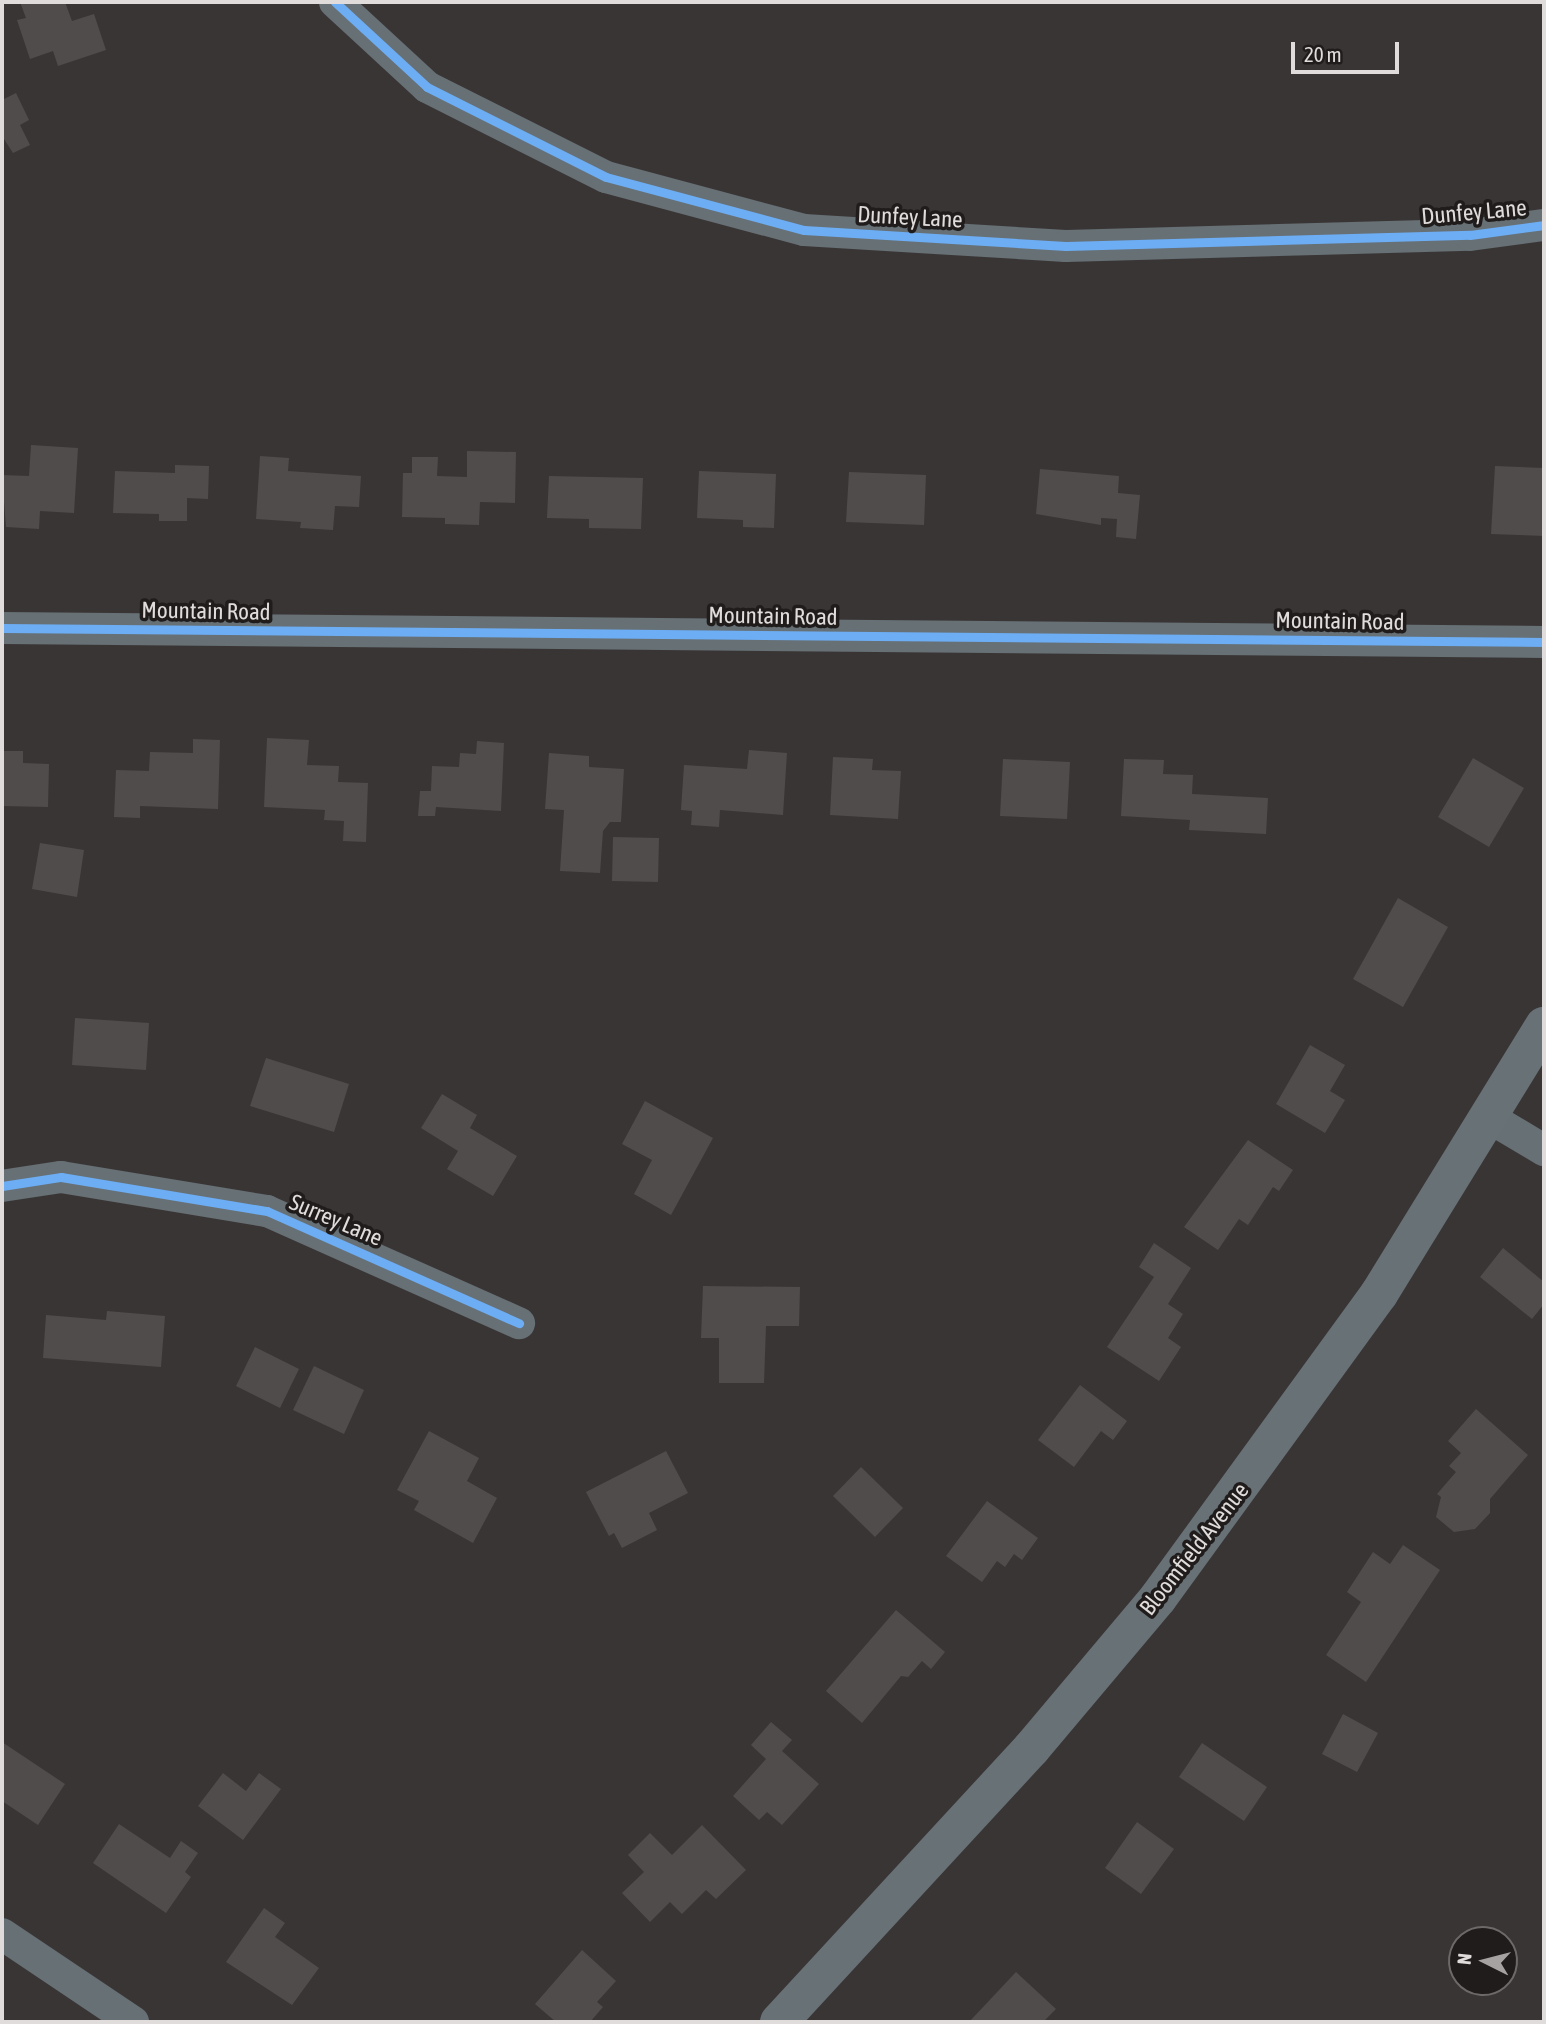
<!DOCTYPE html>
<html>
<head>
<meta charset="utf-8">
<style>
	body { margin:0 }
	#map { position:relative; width:1546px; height:2024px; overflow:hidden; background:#3a3535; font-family:"Asap Condensed",sans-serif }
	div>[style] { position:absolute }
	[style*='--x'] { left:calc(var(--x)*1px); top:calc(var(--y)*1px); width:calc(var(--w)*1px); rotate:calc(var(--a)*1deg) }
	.building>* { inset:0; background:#504c4c }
	.street>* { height:32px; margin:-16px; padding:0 16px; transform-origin:16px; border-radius:16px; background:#667075 }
	.secondary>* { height:38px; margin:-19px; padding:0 19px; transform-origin:19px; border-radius:19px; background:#687276 }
	.cycleway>* { height:9px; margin:-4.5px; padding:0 4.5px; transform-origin:4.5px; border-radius:4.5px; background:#6dadf4 }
	span { translate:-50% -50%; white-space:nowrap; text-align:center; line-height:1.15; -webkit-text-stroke:7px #201c1c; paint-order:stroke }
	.street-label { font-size:23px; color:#e1dcdc }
	.frame { position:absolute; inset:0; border:4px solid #e1dcdc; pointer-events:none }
	.north { position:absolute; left:1448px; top:1926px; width:70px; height:70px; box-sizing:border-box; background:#201c1c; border:2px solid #6d6969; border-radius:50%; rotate:276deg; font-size:19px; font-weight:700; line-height:28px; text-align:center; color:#e1dcdc }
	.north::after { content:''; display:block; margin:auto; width:24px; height:32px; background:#a7a2a2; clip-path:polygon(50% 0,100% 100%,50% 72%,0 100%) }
	.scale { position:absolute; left:1291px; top:42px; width:108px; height:32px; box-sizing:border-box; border:4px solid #e1dcdc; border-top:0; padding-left:9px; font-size:21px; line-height:24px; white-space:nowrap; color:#e1dcdc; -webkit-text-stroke:5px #201c1c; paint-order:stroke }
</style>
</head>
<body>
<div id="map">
	<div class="building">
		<i style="clip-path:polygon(20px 2px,65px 2px,72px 21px,94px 14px,106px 50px,58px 66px,53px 51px,30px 59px,17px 20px,26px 18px)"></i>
		<i style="clip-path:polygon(16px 93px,29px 120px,20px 125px,30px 145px,13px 153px,2px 136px,2px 100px)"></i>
		<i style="clip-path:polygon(31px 445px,78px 448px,74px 513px,40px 511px,39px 529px,6px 527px,2px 475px,29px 476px)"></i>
		<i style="clip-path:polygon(467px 451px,516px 452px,515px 503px,480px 502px,479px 525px,445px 524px,445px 518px,402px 517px,403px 473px,412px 473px,412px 457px,438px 457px,437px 476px,467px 477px)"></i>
		<i style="clip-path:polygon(260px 456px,289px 458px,288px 471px,361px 476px,359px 507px,335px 506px,333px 530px,300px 528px,301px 522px,256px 519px)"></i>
		<i style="clip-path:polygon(175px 465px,209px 466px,208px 499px,187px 498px,187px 521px,159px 521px,159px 514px,113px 513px,115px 471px,175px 473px)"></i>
		<i style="clip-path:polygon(1495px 466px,1544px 468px,1544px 536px,1491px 534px)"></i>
		<i style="clip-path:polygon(1040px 469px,1119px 476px,1118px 493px,1140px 495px,1136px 539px,1116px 537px,1117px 519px,1101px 518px,1101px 525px,1036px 514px)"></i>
		<i style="clip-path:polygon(699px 471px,776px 474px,774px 528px,743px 527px,743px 520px,697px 518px)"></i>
		<i style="clip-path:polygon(849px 472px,926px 475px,924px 525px,846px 522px)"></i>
		<i style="clip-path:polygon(549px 476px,643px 478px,641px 529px,589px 528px,589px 519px,547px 518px)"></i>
		<i style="clip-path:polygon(267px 738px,309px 740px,307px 765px,339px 766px,338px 782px,368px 783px,366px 842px,343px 841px,344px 821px,324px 820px,325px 810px,264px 807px)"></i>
		<i style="clip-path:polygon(193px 739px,220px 740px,218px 809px,140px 806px,140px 818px,114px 817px,116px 770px,149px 771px,150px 752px,193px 753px)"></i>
		<i style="clip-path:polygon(477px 741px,504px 743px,501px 811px,436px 807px,435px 816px,418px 816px,420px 791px,431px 791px,432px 766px,459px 767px,460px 753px,476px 754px)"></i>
		<i style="clip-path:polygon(749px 750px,787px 753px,783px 815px,720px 810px,719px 827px,691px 825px,692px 811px,681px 810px,684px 765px,747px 769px)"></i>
		<i style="clip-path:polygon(2px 751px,23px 751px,23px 763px,49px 764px,48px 807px,2px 806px)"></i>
		<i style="clip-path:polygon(549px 753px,589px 756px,589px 767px,624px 769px,621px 822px,610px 822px,603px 831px,600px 873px,560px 871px,564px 810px,545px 809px)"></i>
		<i style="clip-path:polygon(833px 757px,873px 759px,872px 770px,901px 771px,898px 819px,830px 815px)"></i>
		<i style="clip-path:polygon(1473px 758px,1524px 788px,1489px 847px,1438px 817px)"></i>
		<i style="clip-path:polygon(1003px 759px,1070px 762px,1067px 819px,1000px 816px)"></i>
		<i style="clip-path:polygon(1124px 759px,1164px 760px,1163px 774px,1193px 775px,1192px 794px,1268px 798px,1266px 834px,1189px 830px,1190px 820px,1121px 816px)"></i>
		<i style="clip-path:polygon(613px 837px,659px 838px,658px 882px,612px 881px)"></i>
		<i style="clip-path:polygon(40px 843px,84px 850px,77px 897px,32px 889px)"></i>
		<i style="clip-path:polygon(1398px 898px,1448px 927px,1403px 1007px,1353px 979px)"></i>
		<i style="clip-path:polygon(75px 1018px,149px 1023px,146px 1070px,72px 1065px)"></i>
		<i style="clip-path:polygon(1310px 1045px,1345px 1065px,1330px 1091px,1345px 1100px,1325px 1133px,1276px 1104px)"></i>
		<i style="clip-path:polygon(266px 1058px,349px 1084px,334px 1132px,250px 1106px)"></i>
		<i style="clip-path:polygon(442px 1094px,477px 1115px,470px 1128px,517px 1156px,493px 1196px,447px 1169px,458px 1151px,421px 1128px)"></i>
		<i style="clip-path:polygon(645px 1101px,713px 1138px,671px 1215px,634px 1194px,652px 1160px,622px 1144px)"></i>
		<i style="clip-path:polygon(1248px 1140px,1293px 1170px,1279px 1191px,1273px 1187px,1248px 1225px,1239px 1219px,1218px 1250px,1184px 1227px)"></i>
		<i style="clip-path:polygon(1154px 1243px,1191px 1268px,1168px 1304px,1183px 1314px,1168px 1338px,1181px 1347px,1159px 1381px,1107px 1347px,1154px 1277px,1139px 1267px)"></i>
		<i style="clip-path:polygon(1503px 1248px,1544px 1282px,1544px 1304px,1532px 1319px,1480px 1277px)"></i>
		<i style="clip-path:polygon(703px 1286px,800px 1287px,799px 1326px,766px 1326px,764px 1383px,719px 1383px,719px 1338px,701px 1338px)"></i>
		<i style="clip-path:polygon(107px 1311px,165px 1316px,161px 1367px,43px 1358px,46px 1315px,106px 1320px)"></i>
		<i style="clip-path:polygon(255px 1347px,299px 1369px,280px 1408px,236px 1386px)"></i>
		<i style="clip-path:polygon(314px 1366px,364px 1390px,344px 1434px,293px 1410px)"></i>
		<i style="clip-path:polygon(1080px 1385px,1127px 1421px,1113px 1440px,1101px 1431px,1074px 1467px,1038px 1440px)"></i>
		<i style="clip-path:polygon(1476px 1409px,1528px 1455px,1490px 1499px,1490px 1513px,1475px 1529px,1454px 1532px,1436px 1517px,1441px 1497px,1437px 1494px,1456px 1472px,1449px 1466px,1461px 1453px,1448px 1441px)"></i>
		<i style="clip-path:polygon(429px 1431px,479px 1458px,467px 1481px,497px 1498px,473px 1543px,414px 1510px,419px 1501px,397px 1490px)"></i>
		<i style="clip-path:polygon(666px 1451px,688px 1493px,649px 1513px,657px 1530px,622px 1548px,614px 1533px,609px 1536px,586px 1492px)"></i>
		<i style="clip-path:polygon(861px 1467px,903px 1508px,875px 1537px,833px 1496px)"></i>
		<i style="clip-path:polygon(987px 1501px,1038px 1538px,1022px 1560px,1014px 1554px,1005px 1567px,997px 1561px,982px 1582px,946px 1556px)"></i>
		<i style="clip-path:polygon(1403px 1545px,1440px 1570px,1366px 1682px,1326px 1655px,1361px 1602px,1347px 1592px,1373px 1552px,1390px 1564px)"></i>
		<i style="clip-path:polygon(896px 1610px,945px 1652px,931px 1669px,922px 1661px,908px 1677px,901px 1676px,862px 1723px,826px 1691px)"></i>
		<i style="clip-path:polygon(1343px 1714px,1378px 1733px,1357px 1772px,1322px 1754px)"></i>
		<i style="clip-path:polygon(771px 1722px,792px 1740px,782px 1751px,819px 1784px,782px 1825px,767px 1812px,759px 1820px,733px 1796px,766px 1759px,751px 1745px)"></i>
		<i style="clip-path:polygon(2px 1742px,65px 1784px,38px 1825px,2px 1801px)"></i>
		<i style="clip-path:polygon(1202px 1743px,1267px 1787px,1244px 1821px,1179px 1777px)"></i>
		<i style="clip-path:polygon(223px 1773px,246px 1791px,259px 1773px,281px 1789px,243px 1840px,198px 1806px)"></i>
		<i style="clip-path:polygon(1137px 1822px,1174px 1849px,1141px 1894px,1105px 1868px)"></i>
		<i style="clip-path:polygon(119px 1824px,170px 1858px,181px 1841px,198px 1853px,185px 1872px,191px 1877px,166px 1913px,93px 1863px)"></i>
		<i style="clip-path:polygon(702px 1825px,746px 1870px,716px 1899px,706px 1890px,682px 1914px,670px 1902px,650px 1922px,622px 1893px,644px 1872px,628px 1855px,650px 1833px,672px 1855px)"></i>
		<i style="clip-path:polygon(264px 1908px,285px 1923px,275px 1937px,319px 1968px,292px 2005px,226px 1962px)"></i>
		<i style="clip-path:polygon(582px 1950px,616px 1981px,597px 2002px,603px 2007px,590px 2022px,556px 2022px,535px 2004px)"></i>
		<i style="clip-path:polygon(1016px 1972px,1056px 2009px,1043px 2022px,969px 2022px)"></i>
	</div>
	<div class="street">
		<i style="--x:335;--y:2;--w:125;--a:42.7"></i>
		<i style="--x:427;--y:87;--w:200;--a:26.7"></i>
		<i style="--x:606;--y:177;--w:205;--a:15"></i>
		<i style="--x:804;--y:230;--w:262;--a:3.5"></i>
		<i style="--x:1066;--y:246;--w:404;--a:-1.6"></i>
		<i style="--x:1470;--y:235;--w:75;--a:-7.7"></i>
		<i style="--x:2;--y:628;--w:1542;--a:0.52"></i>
		<i style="--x:1490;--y:1118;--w:63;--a:30.7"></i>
		<i style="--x:2;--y:1186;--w:60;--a:-8.7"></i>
		<i style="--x:61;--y:1177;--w:209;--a:9.4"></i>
		<i style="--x:267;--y:1211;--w:276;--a:24"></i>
		<i style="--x:2;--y:1934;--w:158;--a:33.9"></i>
	</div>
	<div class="secondary">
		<i style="--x:779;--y:2022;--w:372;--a:-47.3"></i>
		<i style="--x:1031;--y:1749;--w:197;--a:-49.9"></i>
		<i style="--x:1158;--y:1598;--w:376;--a:-54"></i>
		<i style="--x:1379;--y:1294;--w:315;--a:-58.4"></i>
	</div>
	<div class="cycleway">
		<i style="--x:335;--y:2;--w:125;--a:42.7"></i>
		<i style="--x:427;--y:87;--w:200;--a:26.7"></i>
		<i style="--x:606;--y:177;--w:205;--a:15"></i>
		<i style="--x:804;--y:230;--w:262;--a:3.5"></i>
		<i style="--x:1066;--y:246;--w:404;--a:-1.6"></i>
		<i style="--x:1470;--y:235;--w:75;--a:-7.7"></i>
		<i style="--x:2;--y:628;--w:1542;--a:0.52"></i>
		<i style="--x:2;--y:1186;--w:60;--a:-8.7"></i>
		<i style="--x:61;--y:1177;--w:209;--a:9.4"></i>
		<i style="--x:267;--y:1211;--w:276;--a:24"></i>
	</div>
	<div class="street-label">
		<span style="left:1474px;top:212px;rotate:-5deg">Dunfey Lane</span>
		<span style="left:910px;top:217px;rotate:3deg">Dunfey Lane</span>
		<span style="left:206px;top:611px;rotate:1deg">Mountain Road</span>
		<span style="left:773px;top:616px;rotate:1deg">Mountain Road</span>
		<span style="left:1340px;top:621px;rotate:1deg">Mountain Road</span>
		<span style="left:336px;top:1220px;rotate:23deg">Surrey Lane</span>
		<span style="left:1194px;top:1549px;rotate:-52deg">Bloomfield Avenue</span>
	</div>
	<div class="frame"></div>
	<div class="north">N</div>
	<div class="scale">20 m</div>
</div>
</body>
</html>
